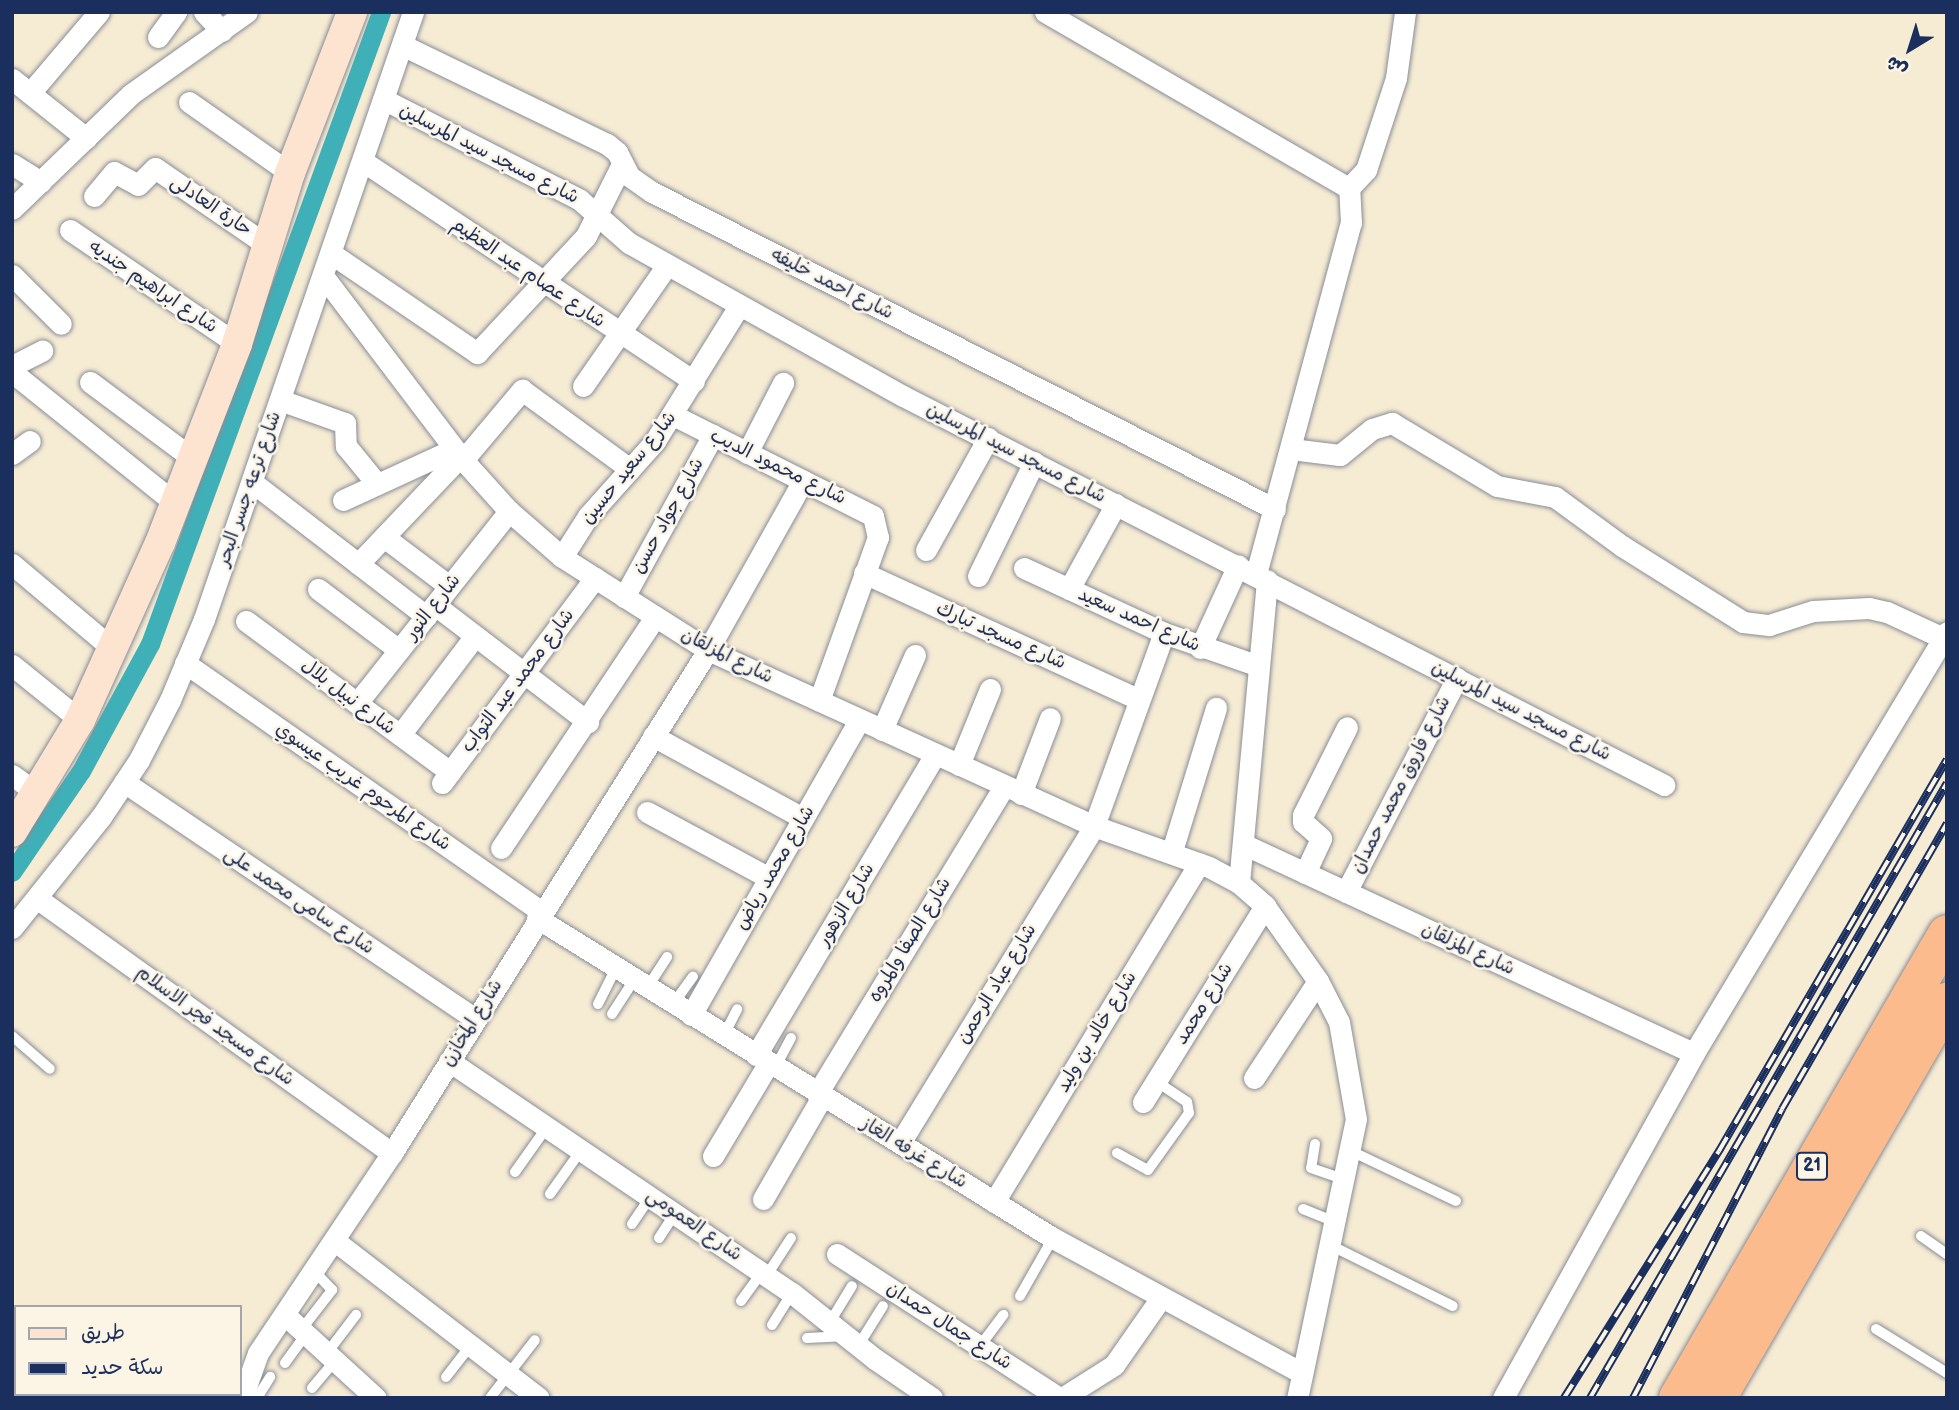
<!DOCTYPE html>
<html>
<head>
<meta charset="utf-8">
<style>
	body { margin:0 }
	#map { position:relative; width:1959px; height:1410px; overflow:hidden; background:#f6ebd3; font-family:"Balsamiq Sans","Playpen Sans Arabic",sans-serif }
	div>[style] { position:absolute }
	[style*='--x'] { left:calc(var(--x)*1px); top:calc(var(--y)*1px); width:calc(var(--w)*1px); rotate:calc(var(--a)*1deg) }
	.canal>* { height:19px; margin:-9.5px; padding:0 9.5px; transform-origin:9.5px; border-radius:9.5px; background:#3fb0b8 }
	.roads { filter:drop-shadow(0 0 2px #888d98) drop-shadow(0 0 2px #888d98) }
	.lane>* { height:10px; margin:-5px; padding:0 5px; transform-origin:5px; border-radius:5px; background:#fff }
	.street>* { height:21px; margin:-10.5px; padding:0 10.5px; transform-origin:10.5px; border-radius:10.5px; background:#fff }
	.secondary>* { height:30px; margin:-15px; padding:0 15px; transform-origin:15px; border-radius:15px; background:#fde4d1 }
	.highway>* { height:38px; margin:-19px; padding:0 19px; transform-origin:19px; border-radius:19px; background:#fbbb8d }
	.rail>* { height:8px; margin-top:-4px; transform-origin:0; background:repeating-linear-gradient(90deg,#fcf5e5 0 16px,#1b2f5e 0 32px); box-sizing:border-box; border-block:2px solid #1b2f5e }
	span { translate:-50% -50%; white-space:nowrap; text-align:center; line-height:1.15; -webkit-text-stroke:5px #fcf5e5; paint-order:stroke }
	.shield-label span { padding:2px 5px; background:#fcf5e5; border:2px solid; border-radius:5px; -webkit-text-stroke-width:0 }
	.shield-label { font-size:18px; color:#1b2f5e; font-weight:700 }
	.street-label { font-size:19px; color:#1b2f5e }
	.frame { position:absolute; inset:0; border:14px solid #1b2f5e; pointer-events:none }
	.legend { position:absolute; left:14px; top:1305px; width:228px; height:91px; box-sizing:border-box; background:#fcf5e5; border:2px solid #a2a6af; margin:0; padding:9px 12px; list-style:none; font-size:21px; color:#1b2f5e }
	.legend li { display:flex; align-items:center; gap:14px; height:35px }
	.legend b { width:35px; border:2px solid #a2a6af }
	.north { position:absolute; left:1875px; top:14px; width:70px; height:70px; -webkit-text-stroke:5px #fcf5e5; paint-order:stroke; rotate:218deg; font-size:19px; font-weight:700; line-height:28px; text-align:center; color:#1b2f5e }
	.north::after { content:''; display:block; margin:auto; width:24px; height:32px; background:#1b2f5e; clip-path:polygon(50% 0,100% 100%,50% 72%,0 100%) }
</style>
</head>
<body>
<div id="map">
	<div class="canal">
		<i style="--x:12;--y:872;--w:122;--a:-55.7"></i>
		<i style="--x:81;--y:771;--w:145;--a:-61.5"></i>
		<i style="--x:150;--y:644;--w:673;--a:-69.92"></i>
	</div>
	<div class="roads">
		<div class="lane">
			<i style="--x:647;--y:988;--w:37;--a:-57"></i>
			<i style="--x:598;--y:1004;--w:40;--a:-63.4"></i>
			<i style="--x:673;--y:1004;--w:34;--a:-54"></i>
			<i style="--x:612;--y:1014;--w:40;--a:-57.1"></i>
			<i style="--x:724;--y:1035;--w:29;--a:-63"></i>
			<i style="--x:12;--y:1036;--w:50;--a:41"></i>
			<i style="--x:775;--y:1068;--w:34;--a:-62"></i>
			<i style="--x:1315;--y:1144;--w:24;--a:99"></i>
			<i style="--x:1311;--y:1168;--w:37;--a:19"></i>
			<i style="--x:1353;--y:1152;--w:114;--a:25.4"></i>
			<i style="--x:1117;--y:1153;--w:35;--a:29"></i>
			<i style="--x:1148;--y:1170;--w:70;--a:-54.3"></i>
			<i style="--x:1189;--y:1113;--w:11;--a:-100"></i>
			<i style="--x:1187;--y:1102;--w:37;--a:-146"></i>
			<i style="--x:515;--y:1172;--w:55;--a:-54.6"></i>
			<i style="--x:550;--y:1194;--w:55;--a:-54.6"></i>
			<i style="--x:1303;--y:1209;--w:35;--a:22"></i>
			<i style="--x:632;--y:1224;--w:34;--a:-56"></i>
			<i style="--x:1921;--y:1236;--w:32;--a:35"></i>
			<i style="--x:659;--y:1238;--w:31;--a:-57"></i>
			<i style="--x:1330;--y:1245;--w:137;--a:26.4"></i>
			<i style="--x:767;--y:1275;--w:44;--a:-57"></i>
			<i style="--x:1020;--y:1296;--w:67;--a:-60.4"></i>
			<i style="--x:741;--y:1301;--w:36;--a:-54"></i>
			<i style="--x:830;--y:1322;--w:42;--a:-58.6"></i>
			<i style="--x:772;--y:1325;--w:38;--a:-58"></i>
			<i style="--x:1876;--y:1329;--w:84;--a:31.8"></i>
			<i style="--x:301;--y:1330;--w:51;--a:-52.2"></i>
			<i style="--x:332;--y:1290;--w:25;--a:-133"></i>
			<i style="--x:807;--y:1338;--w:35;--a:-3"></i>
			<i style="--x:858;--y:1346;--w:47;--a:-58"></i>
			<i style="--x:980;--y:1346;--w:39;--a:-53"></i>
			<i style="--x:327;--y:1353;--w:48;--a:-52.7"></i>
			<i style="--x:285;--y:1363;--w:36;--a:-54"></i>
			<i style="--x:446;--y:1377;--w:41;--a:-52"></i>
			<i style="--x:312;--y:1388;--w:35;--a:-50"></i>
			<i style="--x:257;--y:1398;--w:25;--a:-58"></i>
			<i style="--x:490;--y:1398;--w:73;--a:-52.2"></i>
		</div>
		<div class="street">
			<i style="--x:204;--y:12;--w:26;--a:47"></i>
			<i style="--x:1045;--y:12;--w:351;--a:30.1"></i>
			<i style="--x:1349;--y:188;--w:25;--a:-47"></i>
			<i style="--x:1366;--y:170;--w:97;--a:-71.9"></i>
			<i style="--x:1396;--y:78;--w:67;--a:-82.2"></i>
			<i style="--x:158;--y:37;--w:31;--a:-54"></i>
			<i style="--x:402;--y:45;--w:228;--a:25.8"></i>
			<i style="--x:607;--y:144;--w:13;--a:39"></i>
			<i style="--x:617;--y:152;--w:27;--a:63"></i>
			<i style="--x:629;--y:176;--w:28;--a:35"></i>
			<i style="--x:652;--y:192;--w:699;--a:26.97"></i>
			<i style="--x:12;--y:79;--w:95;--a:38.6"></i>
			<i style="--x:30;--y:93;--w:106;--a:-49.6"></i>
			<i style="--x:383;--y:99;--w:221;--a:27.1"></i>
			<i style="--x:580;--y:200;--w:65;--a:41.3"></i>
			<i style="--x:629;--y:243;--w:314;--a:29.2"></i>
			<i style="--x:903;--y:396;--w:855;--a:27.07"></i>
			<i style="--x:189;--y:102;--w:123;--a:35.1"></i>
			<i style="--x:364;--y:162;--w:396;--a:33.6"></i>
			<i style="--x:12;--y:164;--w:34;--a:32"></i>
			<i style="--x:94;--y:196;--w:31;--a:-50"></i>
			<i style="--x:114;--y:172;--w:27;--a:28"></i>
			<i style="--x:138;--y:185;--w:24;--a:-45"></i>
			<i style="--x:155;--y:168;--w:136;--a:34.5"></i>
			<i style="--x:12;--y:209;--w:165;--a:-44"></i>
			<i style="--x:131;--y:94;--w:142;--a:-35.3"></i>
			<i style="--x:70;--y:230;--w:202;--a:34.3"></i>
			<i style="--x:332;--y:254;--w:176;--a:34.3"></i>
			<i style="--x:477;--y:353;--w:160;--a:-47"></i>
			<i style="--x:586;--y:236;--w:80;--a:-63.4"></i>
			<i style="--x:12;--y:275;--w:69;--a:45"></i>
			<i style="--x:324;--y:277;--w:230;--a:52.8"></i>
			<i style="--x:463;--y:460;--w:69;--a:48"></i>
			<i style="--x:509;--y:511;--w:70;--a:41"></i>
			<i style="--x:562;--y:557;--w:173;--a:32.5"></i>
			<i style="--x:708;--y:650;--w:424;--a:24.5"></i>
			<i style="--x:1094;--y:826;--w:122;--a:19.6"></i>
			<i style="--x:1209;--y:867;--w:34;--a:28"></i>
			<i style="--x:1239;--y:883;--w:35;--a:41"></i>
			<i style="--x:1265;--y:906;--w:92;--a:54.8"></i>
			<i style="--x:1318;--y:981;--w:46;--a:62.9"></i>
			<i style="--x:1339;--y:1022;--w:98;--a:80.1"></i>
			<i style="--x:1356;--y:1119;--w:285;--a:101.9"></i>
			<i style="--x:12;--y:366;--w:34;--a:-27"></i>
			<i style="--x:12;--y:372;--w:209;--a:38.8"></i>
			<i style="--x:90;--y:382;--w:127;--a:36.7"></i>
			<i style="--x:583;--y:386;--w:147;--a:-55.2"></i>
			<i style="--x:280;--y:400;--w:69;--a:19.5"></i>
			<i style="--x:345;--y:423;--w:23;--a:88"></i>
			<i style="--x:346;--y:446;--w:49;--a:50.8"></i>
			<i style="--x:673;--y:415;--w:224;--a:26.8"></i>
			<i style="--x:873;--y:516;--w:22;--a:77"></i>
			<i style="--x:878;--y:537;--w:174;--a:109.8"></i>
			<i style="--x:1291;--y:449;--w:49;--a:7"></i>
			<i style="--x:1340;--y:455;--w:41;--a:-39.1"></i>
			<i style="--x:1372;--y:429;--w:21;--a:-17"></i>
			<i style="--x:1392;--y:423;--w:122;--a:31"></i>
			<i style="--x:1497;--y:486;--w:59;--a:10.7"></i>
			<i style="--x:1555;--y:497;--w:83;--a:36.2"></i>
			<i style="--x:1622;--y:546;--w:143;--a:32.1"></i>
			<i style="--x:1743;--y:622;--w:26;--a:7"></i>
			<i style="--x:1769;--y:625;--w:46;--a:-17.7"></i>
			<i style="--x:1813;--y:611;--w:56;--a:-3.1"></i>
			<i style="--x:1869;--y:608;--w:18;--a:13"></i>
			<i style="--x:1887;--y:612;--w:62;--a:24.9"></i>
			<i style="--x:747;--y:453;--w:79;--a:-62.8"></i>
			<i style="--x:12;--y:454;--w:22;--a:-36"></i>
			<i style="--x:463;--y:460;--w:92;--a:-49.9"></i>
			<i style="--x:522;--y:390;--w:134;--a:36.2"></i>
			<i style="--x:252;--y:482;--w:220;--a:37.6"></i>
			<i style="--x:343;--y:500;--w:122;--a:-24.7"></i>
			<i style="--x:384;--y:537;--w:81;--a:37"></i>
			<i style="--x:926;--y:550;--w:128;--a:-61"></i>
			<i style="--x:562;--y:557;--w:49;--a:-57.6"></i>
			<i style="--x:588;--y:516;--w:101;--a:-48.2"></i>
			<i style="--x:655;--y:441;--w:159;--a:-58.1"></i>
			<i style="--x:12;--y:564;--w:133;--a:40.1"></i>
			<i style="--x:358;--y:564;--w:148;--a:-46.4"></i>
			<i style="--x:1024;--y:568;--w:154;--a:24.9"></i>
			<i style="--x:1164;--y:633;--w:97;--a:19.2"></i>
			<i style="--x:864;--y:573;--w:302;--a:24.7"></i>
			<i style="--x:1256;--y:574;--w:364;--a:-74.9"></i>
			<i style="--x:1351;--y:223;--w:35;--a:-93"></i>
			<i style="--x:978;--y:576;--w:127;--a:-63.8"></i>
			<i style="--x:318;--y:589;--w:101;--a:37"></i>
			<i style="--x:1069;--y:589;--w:97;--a:-61.1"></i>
			<i style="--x:624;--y:597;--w:185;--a:-61.2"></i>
			<i style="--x:435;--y:605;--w:193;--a:37.4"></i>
			<i style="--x:246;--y:621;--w:254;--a:36.5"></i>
			<i style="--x:1200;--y:648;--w:91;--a:-65.4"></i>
			<i style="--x:185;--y:663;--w:434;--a:34.9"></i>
			<i style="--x:12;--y:665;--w:87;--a:39"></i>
			<i style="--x:357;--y:703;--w:245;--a:-51.6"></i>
			<i style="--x:882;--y:730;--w:82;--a:-66.3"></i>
			<i style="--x:400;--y:735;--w:124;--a:-52.9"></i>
			<i style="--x:653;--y:736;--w:171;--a:28.7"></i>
			<i style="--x:959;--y:765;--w:82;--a:-67.8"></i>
			<i style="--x:12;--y:775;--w:32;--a:36"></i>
			<i style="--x:124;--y:782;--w:424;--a:34"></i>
			<i style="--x:442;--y:783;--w:256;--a:-53.3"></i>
			<i style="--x:1021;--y:794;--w:81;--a:-69.1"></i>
			<i style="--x:647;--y:812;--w:139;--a:28.4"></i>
			<i style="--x:1243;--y:844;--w:497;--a:24.9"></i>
			<i style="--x:501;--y:848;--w:278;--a:-56.3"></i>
			<i style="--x:1172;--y:851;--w:150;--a:-72.9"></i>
			<i style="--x:1305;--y:873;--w:38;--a:-65"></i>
			<i style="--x:1321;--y:838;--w:24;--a:-138"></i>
			<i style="--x:1303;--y:822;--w:7;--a:-90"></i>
			<i style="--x:1303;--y:815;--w:98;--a:-63.4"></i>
			<i style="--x:1239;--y:883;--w:304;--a:-84.7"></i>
			<i style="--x:1346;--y:892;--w:241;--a:-62.6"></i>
			<i style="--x:38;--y:899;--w:436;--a:35.7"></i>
			<i style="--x:537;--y:918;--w:607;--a:31.81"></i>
			<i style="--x:1053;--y:1238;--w:281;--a:28.5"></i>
			<i style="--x:12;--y:928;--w:142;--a:-51.3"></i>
			<i style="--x:101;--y:817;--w:69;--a:-56.3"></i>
			<i style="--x:139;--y:760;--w:68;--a:-62.7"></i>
			<i style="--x:170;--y:700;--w:88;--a:-67.2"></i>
			<i style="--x:204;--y:619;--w:642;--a:-71"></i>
			<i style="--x:691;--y:1015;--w:339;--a:-60.3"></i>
			<i style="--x:756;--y:1055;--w:349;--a:-59.2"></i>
			<i style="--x:449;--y:1061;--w:414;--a:34.1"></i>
			<i style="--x:792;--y:1293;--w:106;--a:38.5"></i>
			<i style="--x:875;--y:1359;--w:69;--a:34.4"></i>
			<i style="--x:1254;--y:1078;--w:116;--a:-56.6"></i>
			<i style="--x:817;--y:1094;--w:360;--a:-58.7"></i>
			<i style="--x:1143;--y:1102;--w:231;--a:-58.1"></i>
			<i style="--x:900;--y:1143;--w:372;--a:-58.5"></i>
			<i style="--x:1094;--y:826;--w:205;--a:-70.1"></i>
			<i style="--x:713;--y:1156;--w:107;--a:-59.1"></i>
			<i style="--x:763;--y:1199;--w:118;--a:-60"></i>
			<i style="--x:994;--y:1202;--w:396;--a:-58.8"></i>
			<i style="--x:335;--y:1241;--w:257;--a:37.6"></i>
			<i style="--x:837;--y:1254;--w:265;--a:32.9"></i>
			<i style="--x:285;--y:1315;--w:123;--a:42.4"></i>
			<i style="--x:242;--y:1398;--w:48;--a:-70.4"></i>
			<i style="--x:258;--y:1353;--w:241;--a:-56.2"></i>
			<i style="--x:392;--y:1153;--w:594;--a:-57.86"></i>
			<i style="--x:708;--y:650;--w:194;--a:-60.7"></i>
			<i style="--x:1062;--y:1398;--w:62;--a:-32.4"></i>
			<i style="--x:1114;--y:1365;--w:80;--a:-55.1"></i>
			<i style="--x:1503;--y:1398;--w:394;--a:-61"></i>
			<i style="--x:1694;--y:1053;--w:491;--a:-59"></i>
		</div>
		<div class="secondary">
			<i style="--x:12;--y:832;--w:131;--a:-58.7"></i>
			<i style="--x:80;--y:720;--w:194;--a:-65.7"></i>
			<i style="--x:160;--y:543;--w:213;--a:-68.8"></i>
			<i style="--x:237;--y:344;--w:179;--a:-72.8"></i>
			<i style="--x:290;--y:173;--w:173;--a:-68.9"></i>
		</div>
		<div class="highway">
			<i style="--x:1678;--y:1398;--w:536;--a:-59.9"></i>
			<i style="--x:1717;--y:1398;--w:458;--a:-59.9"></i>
		</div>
	</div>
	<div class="rail">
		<i style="--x:1564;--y:1398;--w:292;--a:-57.9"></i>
		<i style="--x:1719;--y:1151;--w:453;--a:-59.8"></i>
		<i style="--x:1590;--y:1398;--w:711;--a:-59.87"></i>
		<i style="--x:1633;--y:1398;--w:325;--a:-62.7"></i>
		<i style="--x:1782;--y:1109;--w:330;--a:-60"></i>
	</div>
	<div class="shield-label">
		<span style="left:1812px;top:1166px">21</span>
	</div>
	<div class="street-label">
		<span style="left:489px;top:154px;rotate:27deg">شارع مسجد سيد المرسلين</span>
		<span style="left:211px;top:206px;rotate:34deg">حارة العادلى</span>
		<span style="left:528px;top:273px;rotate:34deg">شارع عصام عبد العظيم</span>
		<span style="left:832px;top:284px;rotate:27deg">شارع احمد خليفه</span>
		<span style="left:153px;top:287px;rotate:34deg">شارع ابراهيم جنديه</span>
		<span style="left:1016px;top:453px;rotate:27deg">شارع مسجد سيد المرسلين</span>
		<span style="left:778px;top:467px;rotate:26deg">شارع محمود الديب</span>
		<span style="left:629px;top:468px;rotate:-51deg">شارع سعيد حسين</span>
		<span style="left:249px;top:489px;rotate:-71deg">شارع ترعه جسر البحر</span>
		<span style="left:668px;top:516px;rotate:-61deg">شارع جواد حسن</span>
		<span style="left:433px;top:607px;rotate:-52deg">شارع النور</span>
		<span style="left:1139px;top:620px;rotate:24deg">شارع احمد سعيد</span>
		<span style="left:1001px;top:636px;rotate:24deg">شارع مسجد تبارك</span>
		<span style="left:727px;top:656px;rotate:27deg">شارع المزلقان</span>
		<span style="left:518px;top:681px;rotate:-53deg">شارع محمد عبد التواب</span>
		<span style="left:348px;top:697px;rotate:37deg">شارع نبيل بلال</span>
		<span style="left:1521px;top:711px;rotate:27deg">شارع مسجد سيد المرسلين</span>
		<span style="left:1401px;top:785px;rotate:-63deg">شارع فاروق محمد حمدان</span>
		<span style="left:363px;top:787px;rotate:35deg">شارع المرحوم غريب عيسوي</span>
		<span style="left:775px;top:868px;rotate:-60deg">شارع محمد رياض</span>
		<span style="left:299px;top:901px;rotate:34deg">شارع سامى محمد على</span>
		<span style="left:846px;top:905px;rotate:-59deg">شارع الزهور</span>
		<span style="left:910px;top:940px;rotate:-59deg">شارع الصفا والمروه</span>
		<span style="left:1468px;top:949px;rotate:25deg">شارع المزلقان</span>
		<span style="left:997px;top:984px;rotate:-59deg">شارع عباد الرحمن</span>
		<span style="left:1204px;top:1004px;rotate:-58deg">شارع محمد</span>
		<span style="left:472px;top:1023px;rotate:-58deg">شارع المخازن</span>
		<span style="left:215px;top:1026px;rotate:36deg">شارع مسجد فجر الاسلام</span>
		<span style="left:1097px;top:1032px;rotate:-59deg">شارع خالد بن وليد</span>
		<span style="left:914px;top:1153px;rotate:31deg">شارع غرفه الغاز</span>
		<span style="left:694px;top:1225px;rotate:35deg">شارع العمومى</span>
		<span style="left:949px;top:1326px;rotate:33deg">شارع جمال حمدان</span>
	</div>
	<div class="frame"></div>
	<ul class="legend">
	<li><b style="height:9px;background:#fde4d1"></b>طريق</li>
	<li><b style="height:9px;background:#1b2f5e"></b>سكة حديد</li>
	</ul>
	<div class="north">ش</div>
</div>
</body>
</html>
